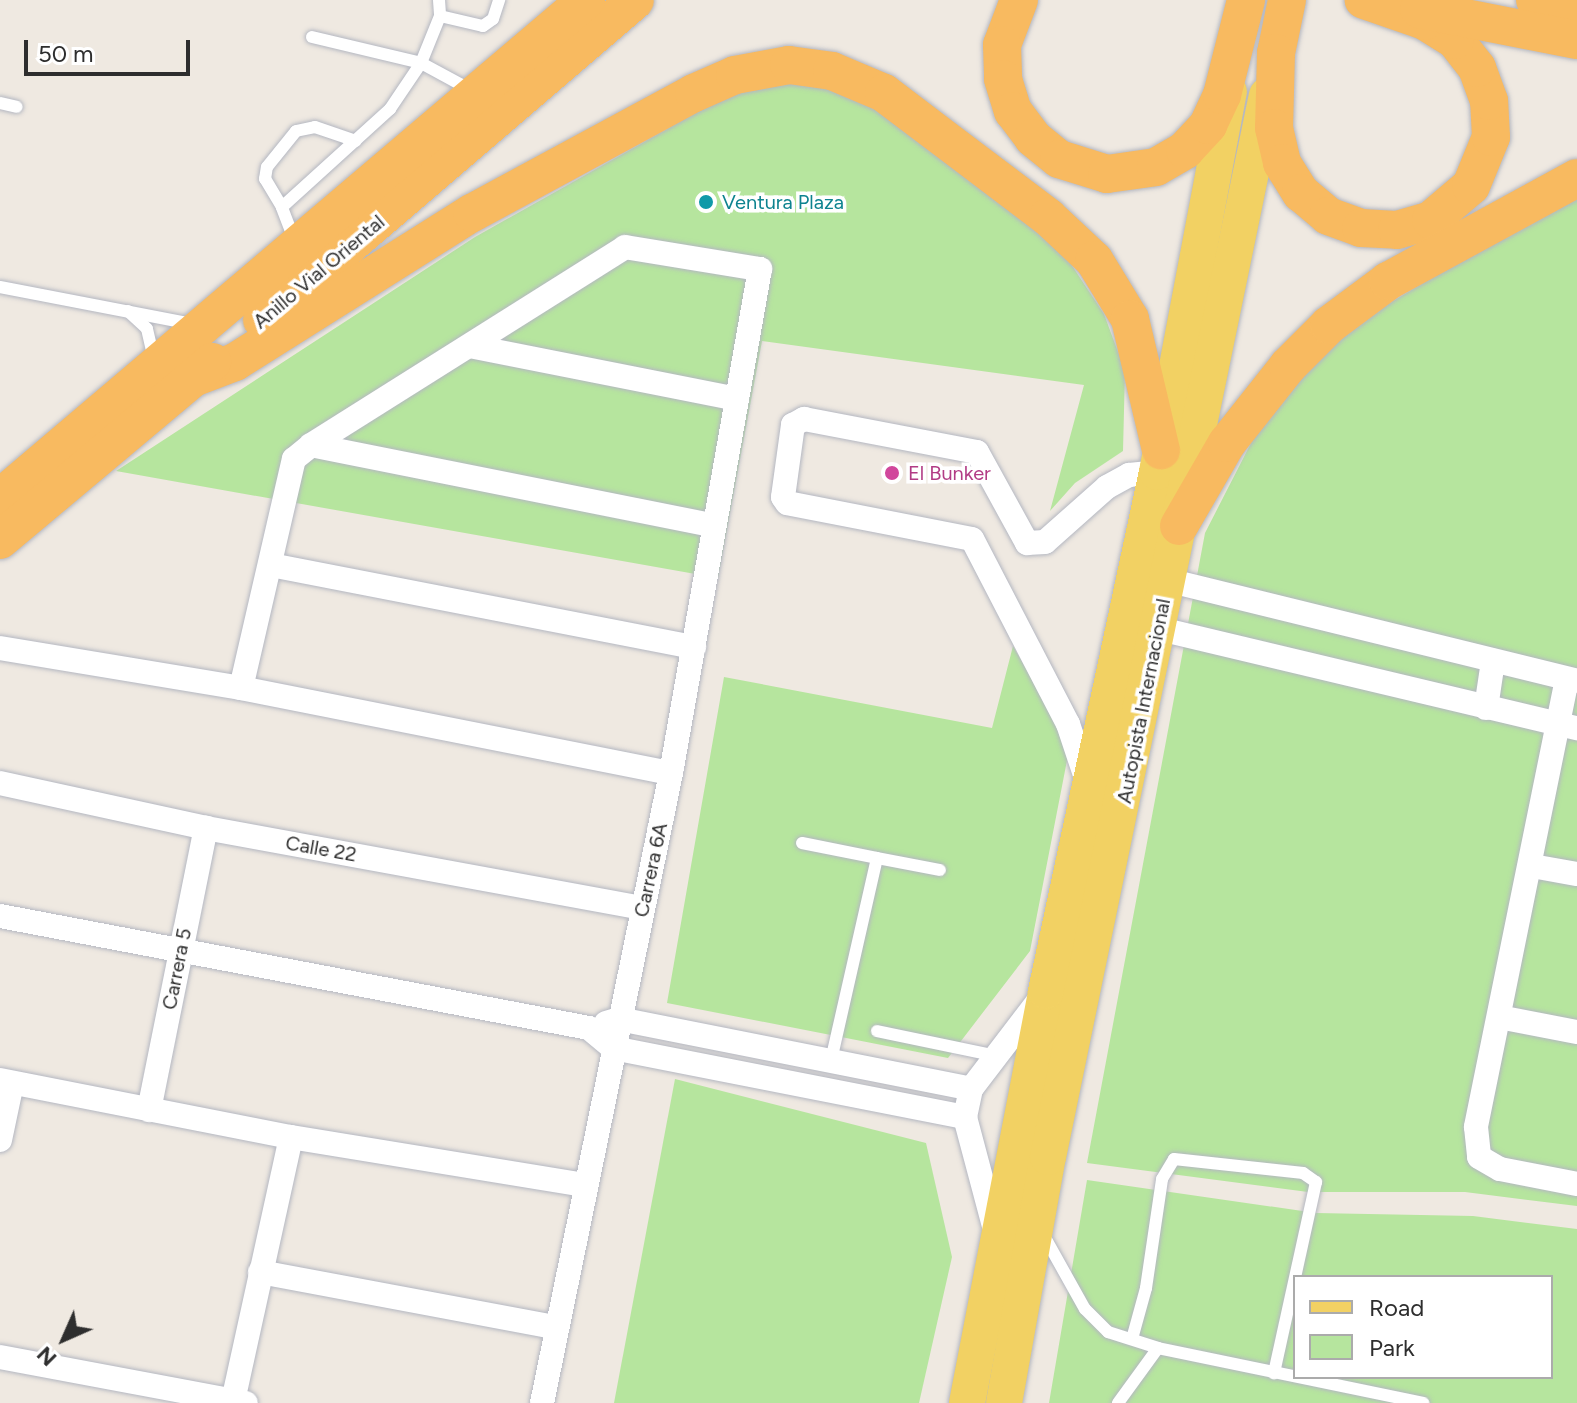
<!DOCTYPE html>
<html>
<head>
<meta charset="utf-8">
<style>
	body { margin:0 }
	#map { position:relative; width:1577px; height:1403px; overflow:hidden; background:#efe9e1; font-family:Figtree,sans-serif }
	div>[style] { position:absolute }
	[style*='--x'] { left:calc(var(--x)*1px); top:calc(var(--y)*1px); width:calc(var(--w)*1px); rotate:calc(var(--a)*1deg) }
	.green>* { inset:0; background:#b6e59e }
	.roads { filter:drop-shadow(0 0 2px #b4b7c1) drop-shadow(0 0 2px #b4b7c1) }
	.service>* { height:12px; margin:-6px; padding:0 6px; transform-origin:6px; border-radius:6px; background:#fff }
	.minor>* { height:24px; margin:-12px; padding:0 12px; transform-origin:12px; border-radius:12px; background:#fff }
	.primary>* { height:36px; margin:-18px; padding:0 18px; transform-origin:18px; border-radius:18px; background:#f2d163 }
	.trunk>* { height:38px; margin:-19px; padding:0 19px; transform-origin:19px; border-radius:19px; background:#f8ba60 }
	.dots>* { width:22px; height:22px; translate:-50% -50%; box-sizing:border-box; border:4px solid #fff; border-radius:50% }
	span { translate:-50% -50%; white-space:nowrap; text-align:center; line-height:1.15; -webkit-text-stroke:7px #fff; paint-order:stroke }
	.culture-label { font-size:20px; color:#0d838f }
	.left { translate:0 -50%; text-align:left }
	.street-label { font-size:20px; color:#2e2e2e }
	.hotel-label { font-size:20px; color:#b23c85 }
	.legend { position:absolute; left:1293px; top:1275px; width:260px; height:104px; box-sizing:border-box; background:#fff; border:2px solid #ababab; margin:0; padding:10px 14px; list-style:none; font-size:24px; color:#2e2e2e }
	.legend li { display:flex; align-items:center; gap:16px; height:40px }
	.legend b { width:40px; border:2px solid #ababab }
	.north { position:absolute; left:24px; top:1299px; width:80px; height:80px; -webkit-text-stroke:6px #fff; paint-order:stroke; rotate:225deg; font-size:22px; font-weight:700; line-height:32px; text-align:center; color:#2e2e2e }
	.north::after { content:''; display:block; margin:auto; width:28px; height:36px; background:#2e2e2e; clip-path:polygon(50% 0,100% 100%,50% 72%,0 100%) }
	.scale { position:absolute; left:24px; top:40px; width:166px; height:36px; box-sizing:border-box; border:4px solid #2e2e2e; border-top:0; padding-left:10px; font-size:24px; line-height:28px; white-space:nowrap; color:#2e2e2e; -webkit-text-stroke:6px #fff; paint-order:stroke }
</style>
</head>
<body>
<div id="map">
	<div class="green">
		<i style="clip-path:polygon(765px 74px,849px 87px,1061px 249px,1104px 314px,1125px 371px,1123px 451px,1075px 483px,1050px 511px,1084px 385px,762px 341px,718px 578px,116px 471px,475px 237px)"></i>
		<i style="clip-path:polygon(1577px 198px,1577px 1206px,1465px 1192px,1308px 1192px,1087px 1163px,1205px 533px,1273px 400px,1335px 336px,1488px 244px)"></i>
		<i style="clip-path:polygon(1013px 646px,1070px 745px,1030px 951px,948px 1058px,667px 1003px,724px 677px,992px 728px)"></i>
		<i style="clip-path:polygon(675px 1079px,926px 1143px,952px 1257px,919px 1403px,614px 1403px)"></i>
		<i style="clip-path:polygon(evenodd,1087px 1180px,1316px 1213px,1473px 1216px,1577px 1229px,1577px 1403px,1049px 1403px,1087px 1180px,1295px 1277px,1551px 1277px,1551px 1377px,1295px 1377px,1295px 1277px)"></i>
	</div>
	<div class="roads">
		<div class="service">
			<i style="--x:439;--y:0;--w:16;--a:86"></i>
			<i style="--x:440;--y:16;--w:44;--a:13.1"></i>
			<i style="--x:483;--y:26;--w:12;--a:-35"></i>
			<i style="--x:493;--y:19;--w:20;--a:-72"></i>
			<i style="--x:312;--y:37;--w:112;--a:13.4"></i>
			<i style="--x:421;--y:63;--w:51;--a:-68"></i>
			<i style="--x:0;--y:103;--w:17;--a:13"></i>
			<i style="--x:282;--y:207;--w:33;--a:-121"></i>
			<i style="--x:265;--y:179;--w:12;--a:-81"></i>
			<i style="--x:267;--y:167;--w:46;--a:-51.1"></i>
			<i style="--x:296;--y:131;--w:19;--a:-12"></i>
			<i style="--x:315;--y:127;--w:43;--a:18.9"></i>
			<i style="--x:294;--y:239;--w:34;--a:-111"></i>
			<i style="--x:282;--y:207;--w:146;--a:-42.2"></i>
			<i style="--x:390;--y:109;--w:55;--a:-56"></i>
			<i style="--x:421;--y:63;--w:57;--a:28.4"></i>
			<i style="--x:0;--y:287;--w:197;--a:10.9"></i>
			<i style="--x:128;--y:311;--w:26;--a:43"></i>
			<i style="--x:147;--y:329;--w:31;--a:77"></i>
			<i style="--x:802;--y:843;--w:76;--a:11.3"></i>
			<i style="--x:877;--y:858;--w:208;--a:102.8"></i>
			<i style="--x:877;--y:858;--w:64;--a:10.8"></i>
			<i style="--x:877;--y:1031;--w:117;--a:11.8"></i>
			<i style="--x:1043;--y:1234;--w:86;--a:60.8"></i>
			<i style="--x:1085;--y:1309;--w:33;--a:45"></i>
			<i style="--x:1108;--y:1332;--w:52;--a:17.7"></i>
			<i style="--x:1158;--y:1348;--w:271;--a:11.7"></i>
			<i style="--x:1132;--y:1339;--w:53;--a:-74.6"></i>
			<i style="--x:1146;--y:1288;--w:110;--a:-81.6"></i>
			<i style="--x:1162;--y:1179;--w:23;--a:-59"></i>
			<i style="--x:1174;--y:1159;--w:130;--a:6.2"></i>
			<i style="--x:1303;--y:1173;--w:16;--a:35"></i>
			<i style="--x:1316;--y:1182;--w:196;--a:102.4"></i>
			<i style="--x:1118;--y:1403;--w:68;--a:-54"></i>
		</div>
		<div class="minor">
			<i style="--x:470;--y:346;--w:272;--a:11.2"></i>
			<i style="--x:311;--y:445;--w:410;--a:11.3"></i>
			<i style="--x:271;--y:565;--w:431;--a:11"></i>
			<i style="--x:1167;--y:580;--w:422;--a:13.8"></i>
			<i style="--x:1160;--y:629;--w:429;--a:13.4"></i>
			<i style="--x:0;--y:648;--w:244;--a:9.4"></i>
			<i style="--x:241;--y:688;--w:438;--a:11.2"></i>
			<i style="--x:1567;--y:679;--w:457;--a:101.5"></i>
			<i style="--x:1476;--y:1127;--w:30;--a:84"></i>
			<i style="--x:1479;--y:1157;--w:24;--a:30"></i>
			<i style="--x:1500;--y:1169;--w:78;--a:11"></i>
			<i style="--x:241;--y:688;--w:235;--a:-77"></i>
			<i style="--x:294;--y:459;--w:22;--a:-39"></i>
			<i style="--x:311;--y:445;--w:371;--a:-32.2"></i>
			<i style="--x:625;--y:247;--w:137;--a:9.3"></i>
			<i style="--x:760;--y:269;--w:512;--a:100.01"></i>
			<i style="--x:671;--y:773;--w:643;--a:101.57"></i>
			<i style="--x:1486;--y:708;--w:48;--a:-81.5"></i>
			<i style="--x:0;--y:783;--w:211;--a:12.3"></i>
			<i style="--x:206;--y:828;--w:444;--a:10.4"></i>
			<i style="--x:1088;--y:784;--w:63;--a:-108.4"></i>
			<i style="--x:1068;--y:724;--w:208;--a:-117.4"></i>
			<i style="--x:972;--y:539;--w:188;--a:-169"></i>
			<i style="--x:787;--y:503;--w:7;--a:-124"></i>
			<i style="--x:783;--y:497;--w:73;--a:-82.1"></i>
			<i style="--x:793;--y:425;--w:13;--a:-29"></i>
			<i style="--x:804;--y:419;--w:176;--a:10.8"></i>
			<i style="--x:977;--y:452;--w:104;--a:61.2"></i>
			<i style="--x:1027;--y:543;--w:18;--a:-3"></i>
			<i style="--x:1045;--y:542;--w:83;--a:-41.6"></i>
			<i style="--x:1107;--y:487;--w:25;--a:-29"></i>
			<i style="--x:1129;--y:475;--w:28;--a:-6"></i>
			<i style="--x:1532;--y:866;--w:46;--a:10.1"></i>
			<i style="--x:0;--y:916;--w:600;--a:10.77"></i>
			<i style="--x:589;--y:1028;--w:31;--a:40"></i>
			<i style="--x:613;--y:1048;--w:359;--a:11.1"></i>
			<i style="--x:1499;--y:1017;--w:79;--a:10.9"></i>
			<i style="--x:606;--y:1023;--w:14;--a:-17"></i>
			<i style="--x:619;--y:1019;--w:359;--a:11.2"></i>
			<i style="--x:0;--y:1080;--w:297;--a:11.1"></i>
			<i style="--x:291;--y:1137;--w:297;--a:9.3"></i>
			<i style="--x:149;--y:1110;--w:288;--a:-78.6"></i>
			<i style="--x:0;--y:1140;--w:58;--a:-78.1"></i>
			<i style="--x:995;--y:1230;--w:117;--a:-104.9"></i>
			<i style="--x:965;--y:1117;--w:29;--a:-78"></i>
			<i style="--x:971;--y:1089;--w:117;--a:-52.6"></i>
			<i style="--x:260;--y:1272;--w:300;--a:10.6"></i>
			<i style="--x:0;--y:1357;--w:250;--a:10.6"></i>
			<i style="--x:233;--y:1401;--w:270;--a:-77.6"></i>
		</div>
		<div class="primary">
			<i style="--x:967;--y:1403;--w:420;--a:-79.1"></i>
			<i style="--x:1046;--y:991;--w:531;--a:-77.93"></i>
			<i style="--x:1157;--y:472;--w:387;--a:-79.3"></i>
			<i style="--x:1004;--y:1403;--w:250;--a:-79.9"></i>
			<i style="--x:1048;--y:1157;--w:1084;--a:-78.35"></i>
		</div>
		<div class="trunk">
			<i style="--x:1019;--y:0;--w:48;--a:110.7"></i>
			<i style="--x:1002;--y:45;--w:34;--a:88"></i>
			<i style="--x:1003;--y:79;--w:34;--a:73"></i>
			<i style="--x:1013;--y:111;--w:34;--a:53"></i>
			<i style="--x:1033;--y:138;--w:33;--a:39"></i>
			<i style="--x:1059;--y:159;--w:50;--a:17.4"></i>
			<i style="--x:1107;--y:174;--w:49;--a:-8.1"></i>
			<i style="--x:1156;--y:167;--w:34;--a:-30"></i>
			<i style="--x:1185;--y:150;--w:34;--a:-47"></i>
			<i style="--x:1208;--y:125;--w:33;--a:-65"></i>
			<i style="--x:1222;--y:95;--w:98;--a:-75.8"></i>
			<i style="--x:1287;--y:0;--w:54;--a:101.7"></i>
			<i style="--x:1276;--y:53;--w:75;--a:91.5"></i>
			<i style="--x:1274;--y:128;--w:36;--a:77"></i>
			<i style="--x:1282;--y:163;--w:36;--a:58"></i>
			<i style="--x:1301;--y:193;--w:35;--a:40"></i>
			<i style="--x:1328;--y:216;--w:35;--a:20"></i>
			<i style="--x:1361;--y:228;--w:36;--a:3"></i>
			<i style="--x:1397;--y:230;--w:35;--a:-16"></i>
			<i style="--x:1431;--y:220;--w:52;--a:-40.4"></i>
			<i style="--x:1471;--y:186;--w:53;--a:-67.8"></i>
			<i style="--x:1491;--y:137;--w:36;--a:-93"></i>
			<i style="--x:1489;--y:101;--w:35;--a:-110"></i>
			<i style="--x:1477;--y:68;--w:36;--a:-128"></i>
			<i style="--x:1455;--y:40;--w:36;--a:-148"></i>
			<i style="--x:1425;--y:21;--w:65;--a:-161"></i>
			<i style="--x:1535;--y:0;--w:43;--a:10.8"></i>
			<i style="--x:1419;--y:9;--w:161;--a:11.1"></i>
			<i style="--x:262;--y:320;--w:491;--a:-40.6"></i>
			<i style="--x:193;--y:378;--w:45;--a:-20.9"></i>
			<i style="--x:235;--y:362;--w:280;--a:-32.2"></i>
			<i style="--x:472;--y:213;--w:252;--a:-28.4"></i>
			<i style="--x:694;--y:93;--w:45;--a:-23.7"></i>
			<i style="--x:735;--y:75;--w:55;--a:-10.5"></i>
			<i style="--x:789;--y:65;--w:43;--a:7.9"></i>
			<i style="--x:832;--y:71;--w:56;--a:22.9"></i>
			<i style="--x:884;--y:93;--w:206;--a:37.1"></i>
			<i style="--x:1048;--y:217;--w:63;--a:43.1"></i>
			<i style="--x:1094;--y:260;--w:69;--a:58.6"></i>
			<i style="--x:1130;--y:319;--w:135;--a:76.7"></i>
			<i style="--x:0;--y:498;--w:769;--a:-40.36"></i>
			<i style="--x:1179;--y:526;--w:96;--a:-60"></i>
			<i style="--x:1227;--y:443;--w:98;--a:-51.6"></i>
			<i style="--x:1288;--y:366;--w:58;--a:-45"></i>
			<i style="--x:1329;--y:325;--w:74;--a:-36.7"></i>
			<i style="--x:1388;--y:281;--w:215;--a:-28.6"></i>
			<i style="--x:0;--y:540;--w:277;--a:-40"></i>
		</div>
	</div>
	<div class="dots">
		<i style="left:706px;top:202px;background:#0f9aa8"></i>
		<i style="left:892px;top:473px;background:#d1479c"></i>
	</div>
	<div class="culture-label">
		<span class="left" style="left:722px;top:202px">Ventura Plaza</span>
	</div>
	<div class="street-label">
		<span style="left:319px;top:272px;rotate:-40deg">Anillo Vial Oriental</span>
		<span style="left:1144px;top:701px;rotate:-79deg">Autopista Internacional</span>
		<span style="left:321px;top:849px;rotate:10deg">Calle 22</span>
		<span style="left:651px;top:870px;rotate:-78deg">Carrera 6A</span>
		<span style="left:177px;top:969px;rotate:-79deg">Carrera 5</span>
	</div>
	<div class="hotel-label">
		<span class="left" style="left:908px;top:473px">El Bunker</span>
	</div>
	<ul class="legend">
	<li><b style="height:10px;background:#f2d163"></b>Road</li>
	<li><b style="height:22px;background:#b6e59e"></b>Park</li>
	</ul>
	<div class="north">N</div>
	<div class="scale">50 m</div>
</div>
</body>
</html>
